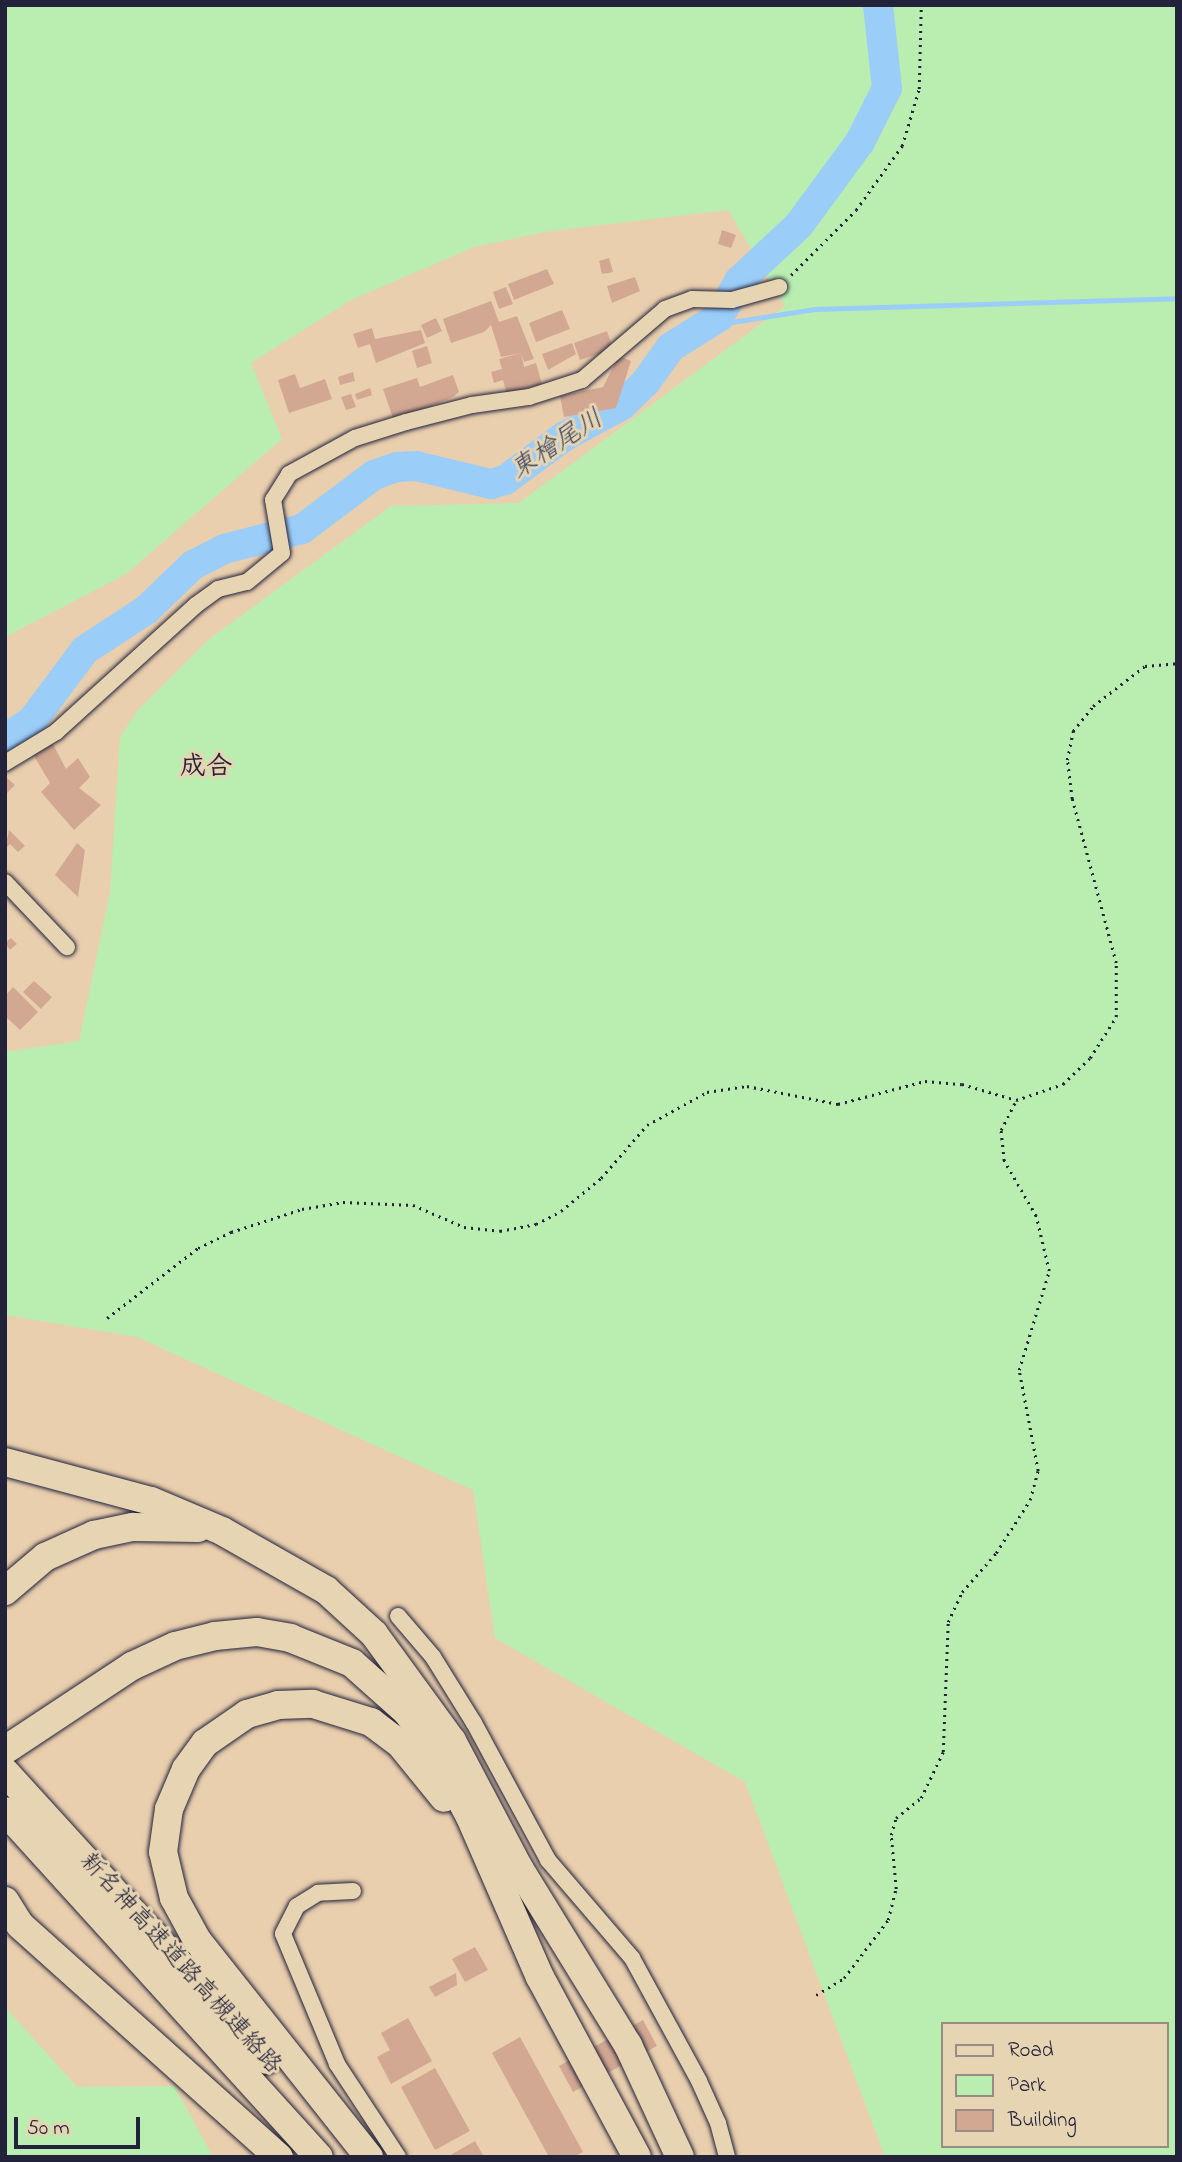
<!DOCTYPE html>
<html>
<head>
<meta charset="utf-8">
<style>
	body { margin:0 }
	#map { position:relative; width:1182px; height:2162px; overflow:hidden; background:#eacfae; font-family:"Indie Flower","Klee One",sans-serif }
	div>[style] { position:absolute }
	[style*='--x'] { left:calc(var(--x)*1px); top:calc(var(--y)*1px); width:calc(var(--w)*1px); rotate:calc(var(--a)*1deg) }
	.green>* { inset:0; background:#b9eeb0 }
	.stream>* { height:5px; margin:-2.5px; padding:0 2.5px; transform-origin:2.5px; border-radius:2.5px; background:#9acdf7 }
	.river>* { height:30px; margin:-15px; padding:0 15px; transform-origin:15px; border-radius:15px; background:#9acdf7 }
	.building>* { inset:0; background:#d2a892 }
	.path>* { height:2.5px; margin-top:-1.25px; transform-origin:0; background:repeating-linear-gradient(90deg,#22223b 0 2px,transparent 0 7px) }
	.roads { filter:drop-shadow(0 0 2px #22223b) drop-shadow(0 0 2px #22223b) }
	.minor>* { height:16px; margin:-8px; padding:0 8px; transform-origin:8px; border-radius:8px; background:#e6d4b2 }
	.motorway>* { height:28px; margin:-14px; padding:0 14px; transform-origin:14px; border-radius:14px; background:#e6d4b2 }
	span { translate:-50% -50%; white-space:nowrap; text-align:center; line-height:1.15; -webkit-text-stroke:6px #e6d4b2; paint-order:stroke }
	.street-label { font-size:24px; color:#22223b }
	.water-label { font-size:26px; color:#3a4461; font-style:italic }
	.neighbourhood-label { font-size:26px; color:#22223b; font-weight:700 }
	.frame { position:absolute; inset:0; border:7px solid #22223b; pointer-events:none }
	.legend { position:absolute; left:941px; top:2022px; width:228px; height:126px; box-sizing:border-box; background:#e6d4b2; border:2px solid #988d82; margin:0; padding:9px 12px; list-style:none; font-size:21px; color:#22223b }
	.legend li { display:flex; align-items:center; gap:14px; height:35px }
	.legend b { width:35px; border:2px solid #988d82 }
	.scale { position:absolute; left:14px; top:2117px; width:126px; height:32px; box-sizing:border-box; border:4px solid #22223b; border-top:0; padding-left:9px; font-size:21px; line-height:24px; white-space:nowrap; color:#22223b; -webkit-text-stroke:5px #e6d4b2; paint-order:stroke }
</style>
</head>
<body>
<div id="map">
	<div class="green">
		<i style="clip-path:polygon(evenodd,5px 5px,1177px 5px,1177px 2157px,885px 2157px,745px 1782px,495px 1638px,473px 1490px,137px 1337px,5px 1315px,5px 1052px,79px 1041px,110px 892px,120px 737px,137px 711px,208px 640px,391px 506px,519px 503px,785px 306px,728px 210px,550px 231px,474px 247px,351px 300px,251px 363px,282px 439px,126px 574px,5px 637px,5px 5px,942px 2024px,1166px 2024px,1166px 2146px,942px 2146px,942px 2024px)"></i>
		<i style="clip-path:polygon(5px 2007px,77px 2087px,174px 2086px,213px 2157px,5px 2157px)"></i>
	</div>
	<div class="stream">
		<i style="--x:706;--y:326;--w:110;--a:-8.9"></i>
		<i style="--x:815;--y:309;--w:362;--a:-1.7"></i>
	</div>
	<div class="river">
		<i style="--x:5;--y:739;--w:32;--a:-34"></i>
		<i style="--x:32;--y:721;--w:89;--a:-53.3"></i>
		<i style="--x:85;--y:650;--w:73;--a:-33.3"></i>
		<i style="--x:146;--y:610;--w:65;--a:-43.8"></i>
		<i style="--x:193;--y:565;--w:35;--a:-27"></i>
		<i style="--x:224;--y:549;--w:81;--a:-14.4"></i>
		<i style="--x:302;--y:529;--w:90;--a:-36.9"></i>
		<i style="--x:374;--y:475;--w:24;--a:-19"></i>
		<i style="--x:397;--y:467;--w:19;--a:-3"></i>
		<i style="--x:416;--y:466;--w:77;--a:13.5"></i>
		<i style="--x:491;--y:484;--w:15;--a:-16"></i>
		<i style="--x:505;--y:480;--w:74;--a:-36.3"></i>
		<i style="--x:565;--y:436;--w:65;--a:-28.5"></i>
		<i style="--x:622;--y:405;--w:32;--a:-44"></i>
		<i style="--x:645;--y:383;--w:44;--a:-54.2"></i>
		<i style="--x:671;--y:347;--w:57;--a:-32"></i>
		<i style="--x:719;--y:317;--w:41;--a:-60.9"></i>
		<i style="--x:739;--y:281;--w:82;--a:-43"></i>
		<i style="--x:799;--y:225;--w:103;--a:-53.7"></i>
		<i style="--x:860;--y:142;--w:60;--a:-63.4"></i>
		<i style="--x:887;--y:88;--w:83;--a:-96.2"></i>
	</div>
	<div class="building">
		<i style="clip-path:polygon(722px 230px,736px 235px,731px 248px,718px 244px)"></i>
		<i style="clip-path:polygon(609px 258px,613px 272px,602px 274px,599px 261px)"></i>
		<i style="clip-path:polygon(547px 269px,554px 284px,514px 300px,508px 284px)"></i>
		<i style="clip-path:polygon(635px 277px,640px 291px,612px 303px,607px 286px)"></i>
		<i style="clip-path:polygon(506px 287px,513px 304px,499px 309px,493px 292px)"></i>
		<i style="clip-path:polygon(491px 301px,499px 322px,517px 316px,534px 359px,524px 362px,521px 353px,524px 367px,536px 363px,542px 384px,507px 394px,503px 380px,494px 383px,491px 372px,502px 369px,499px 359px,521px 353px,501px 357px,491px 325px,484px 332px,451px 343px,443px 319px)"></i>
		<i style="clip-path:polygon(562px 310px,570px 329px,536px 342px,529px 323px)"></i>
		<i style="clip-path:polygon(436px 318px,442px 331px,427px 338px,421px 325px)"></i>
		<i style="clip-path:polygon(372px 328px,375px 339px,421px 330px,425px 343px,376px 363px,370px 344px,358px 348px,353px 334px)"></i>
		<i style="clip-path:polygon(607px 331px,613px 349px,580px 360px,574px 343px)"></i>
		<i style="clip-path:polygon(572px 343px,576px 354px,548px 370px,542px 354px)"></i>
		<i style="clip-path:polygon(427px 346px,432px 363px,417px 368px,412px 351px)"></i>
		<i style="clip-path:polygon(619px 356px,631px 361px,616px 408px,564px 417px,560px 396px,603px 387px)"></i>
		<i style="clip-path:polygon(353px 372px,355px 381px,340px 385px,338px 377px)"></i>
		<i style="clip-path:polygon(295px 374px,300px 388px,325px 379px,332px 399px,289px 413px,278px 380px)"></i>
		<i style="clip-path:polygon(453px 375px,459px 392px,453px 397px,394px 421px,383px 389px,417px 378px,420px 387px)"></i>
		<i style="clip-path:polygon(370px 388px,372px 395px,357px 400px,355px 394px)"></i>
		<i style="clip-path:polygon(351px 394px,356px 407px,346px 410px,341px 397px)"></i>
		<i style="clip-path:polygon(53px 744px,66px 769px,78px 758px,90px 777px,79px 788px,101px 805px,74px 830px,41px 792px,50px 783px,31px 751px)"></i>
		<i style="clip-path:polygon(5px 776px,15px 785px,5px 795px)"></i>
		<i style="clip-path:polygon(9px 830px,25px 846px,18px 852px,10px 844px,5px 849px)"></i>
		<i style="clip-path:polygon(77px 843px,85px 850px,78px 897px,55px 875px)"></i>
		<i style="clip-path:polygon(11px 938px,17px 944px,10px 950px,5px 943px)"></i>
		<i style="clip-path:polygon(34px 981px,52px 997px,41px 1009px,23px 992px)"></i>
		<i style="clip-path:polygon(13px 987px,38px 1012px,20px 1030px,5px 1016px,5px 996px)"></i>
		<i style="clip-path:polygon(475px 1947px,488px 1970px,465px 1982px,452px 1959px)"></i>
		<i style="clip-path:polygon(456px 1973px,457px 1985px,435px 1997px,429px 1987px)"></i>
		<i style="clip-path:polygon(408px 2018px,432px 2061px,391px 2084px,377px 2057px,390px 2050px,381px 2033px)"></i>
		<i style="clip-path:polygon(643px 2020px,657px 2046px,573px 2092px,559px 2066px)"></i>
		<i style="clip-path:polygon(520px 2037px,583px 2152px,574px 2157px,549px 2157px,492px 2053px)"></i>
		<i style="clip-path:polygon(435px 2068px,470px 2131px,435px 2150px,401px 2087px)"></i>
		<i style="clip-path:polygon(475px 2141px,484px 2157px,447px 2157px)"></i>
	</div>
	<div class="path">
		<i style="--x:791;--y:275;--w:92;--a:-45"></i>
		<i style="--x:856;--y:210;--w:79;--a:-54.3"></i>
		<i style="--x:902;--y:146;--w:59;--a:-73.4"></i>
		<i style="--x:919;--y:89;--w:84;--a:-88.6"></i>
		<i style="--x:107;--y:1318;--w:115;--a:-37.6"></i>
		<i style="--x:198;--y:1248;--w:37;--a:-26"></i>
		<i style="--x:231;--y:1232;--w:75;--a:-17.9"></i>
		<i style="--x:302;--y:1209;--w:42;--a:-9.7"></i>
		<i style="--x:343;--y:1202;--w:70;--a:2.5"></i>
		<i style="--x:413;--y:1205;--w:56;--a:23.3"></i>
		<i style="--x:464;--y:1227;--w:36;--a:6"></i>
		<i style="--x:500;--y:1231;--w:37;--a:-11"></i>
		<i style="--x:536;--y:1224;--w:28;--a:-27"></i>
		<i style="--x:561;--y:1211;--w:52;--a:-39.5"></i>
		<i style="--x:601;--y:1178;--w:70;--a:-49"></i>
		<i style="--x:647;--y:1125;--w:68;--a:-28.8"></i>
		<i style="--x:707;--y:1092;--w:40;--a:-8.5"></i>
		<i style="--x:747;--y:1086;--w:93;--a:11.2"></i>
		<i style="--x:838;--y:1104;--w:90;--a:-14.8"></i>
		<i style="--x:925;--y:1081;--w:37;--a:5"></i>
		<i style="--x:962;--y:1084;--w:56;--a:16.5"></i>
		<i style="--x:1016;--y:1100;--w:50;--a:-18.8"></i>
		<i style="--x:1063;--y:1084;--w:37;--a:-44"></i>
		<i style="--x:1090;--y:1058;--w:49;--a:-57.6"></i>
		<i style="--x:1116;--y:1017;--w:54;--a:-90"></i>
		<i style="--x:1116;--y:963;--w:170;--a:-105"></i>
		<i style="--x:1072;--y:799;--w:39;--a:-97"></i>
		<i style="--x:1067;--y:760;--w:30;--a:-78"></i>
		<i style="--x:1073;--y:731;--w:32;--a:-51"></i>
		<i style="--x:1093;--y:706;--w:66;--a:-37.6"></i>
		<i style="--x:1145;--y:666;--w:32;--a:-5"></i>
		<i style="--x:816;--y:1995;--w:33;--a:-31"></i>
		<i style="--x:844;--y:1978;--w:73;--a:-52.8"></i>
		<i style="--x:888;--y:1920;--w:32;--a:-76"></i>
		<i style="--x:896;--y:1889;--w:54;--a:-95.3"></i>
		<i style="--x:891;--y:1835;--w:18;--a:-74"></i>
		<i style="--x:896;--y:1818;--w:32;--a:-39"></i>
		<i style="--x:921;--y:1798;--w:51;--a:-64.4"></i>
		<i style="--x:943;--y:1752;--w:130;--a:-87.8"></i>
		<i style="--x:948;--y:1622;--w:33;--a:-65"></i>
		<i style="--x:962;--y:1592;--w:52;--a:-48.9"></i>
		<i style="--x:996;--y:1553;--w:63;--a:-57.3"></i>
		<i style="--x:1030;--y:1500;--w:30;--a:-75"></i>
		<i style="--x:1038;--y:1471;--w:103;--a:-100.7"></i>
		<i style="--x:1019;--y:1370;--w:103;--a:-73.1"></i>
		<i style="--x:1049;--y:1271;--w:57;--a:-103.3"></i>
		<i style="--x:1036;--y:1216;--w:64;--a:-120.2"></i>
		<i style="--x:1004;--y:1161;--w:31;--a:-96"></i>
		<i style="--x:1001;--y:1130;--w:34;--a:-63"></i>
	</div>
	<div class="roads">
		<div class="minor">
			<i style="--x:5;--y:763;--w:60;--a:-31.3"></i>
			<i style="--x:56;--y:732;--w:189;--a:-42.2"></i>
			<i style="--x:196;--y:605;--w:27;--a:-36"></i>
			<i style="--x:218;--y:589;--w:30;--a:-14"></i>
			<i style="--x:247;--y:582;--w:45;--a:-39.6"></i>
			<i style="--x:282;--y:553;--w:54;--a:-99.6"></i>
			<i style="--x:273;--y:500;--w:31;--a:-58"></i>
			<i style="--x:289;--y:474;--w:75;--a:-28.6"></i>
			<i style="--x:355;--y:438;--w:53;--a:-17.4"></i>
			<i style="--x:406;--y:422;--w:68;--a:-14.4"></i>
			<i style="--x:472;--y:405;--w:58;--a:-8"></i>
			<i style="--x:529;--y:397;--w:56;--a:-17.8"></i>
			<i style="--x:582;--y:380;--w:109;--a:-40.5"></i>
			<i style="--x:665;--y:309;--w:29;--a:-20"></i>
			<i style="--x:692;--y:299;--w:40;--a:1.4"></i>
			<i style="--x:732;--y:300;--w:49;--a:-15.5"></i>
			<i style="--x:5;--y:882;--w:90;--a:46.4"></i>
			<i style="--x:398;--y:1616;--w:54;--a:49.5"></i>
			<i style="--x:433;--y:1657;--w:78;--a:58.2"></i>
			<i style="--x:474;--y:1723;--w:156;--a:61.6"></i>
			<i style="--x:548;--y:1860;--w:129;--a:49.4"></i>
			<i style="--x:632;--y:1958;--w:140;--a:61.4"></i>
			<i style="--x:699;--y:2081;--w:46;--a:65.7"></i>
			<i style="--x:718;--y:2123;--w:35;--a:75"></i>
			<i style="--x:353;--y:1891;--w:35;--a:177"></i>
			<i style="--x:318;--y:1893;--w:25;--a:148"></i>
			<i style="--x:297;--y:1906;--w:31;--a:117"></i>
			<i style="--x:283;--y:1934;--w:141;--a:67.4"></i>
			<i style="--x:337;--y:2064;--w:111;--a:56.7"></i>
		</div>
		<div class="motorway">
			<i style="--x:5;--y:1462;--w:151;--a:15"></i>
			<i style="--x:151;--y:1501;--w:77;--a:22.9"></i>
			<i style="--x:222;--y:1531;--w:120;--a:29.6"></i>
			<i style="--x:326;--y:1590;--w:65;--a:42.5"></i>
			<i style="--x:374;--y:1634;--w:132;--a:53.9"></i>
			<i style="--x:452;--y:1741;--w:144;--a:62.2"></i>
			<i style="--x:519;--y:1868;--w:208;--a:58.4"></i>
			<i style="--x:628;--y:2045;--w:123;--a:65.1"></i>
			<i style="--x:5;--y:1591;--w:52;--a:-40.4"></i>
			<i style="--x:45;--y:1557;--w:54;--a:-24.2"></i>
			<i style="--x:94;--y:1535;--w:40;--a:-12"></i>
			<i style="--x:133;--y:1527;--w:65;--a:0.9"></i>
			<i style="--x:5;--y:1750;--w:152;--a:-33.5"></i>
			<i style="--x:132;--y:1666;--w:47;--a:-24.9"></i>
			<i style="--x:175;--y:1646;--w:41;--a:-14"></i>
			<i style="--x:215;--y:1636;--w:42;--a:-5.4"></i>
			<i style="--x:257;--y:1632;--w:34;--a:10"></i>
			<i style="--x:290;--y:1638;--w:67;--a:22"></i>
			<i style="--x:352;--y:1663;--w:74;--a:41.7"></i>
			<i style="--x:407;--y:1712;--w:44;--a:54.2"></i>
			<i style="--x:433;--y:1748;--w:78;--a:61.8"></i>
			<i style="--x:470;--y:1817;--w:175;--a:66.4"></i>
			<i style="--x:540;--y:1977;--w:204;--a:61.7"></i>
			<i style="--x:5;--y:1772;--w:389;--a:47.7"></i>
			<i style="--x:5;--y:1811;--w:467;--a:47.8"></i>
			<i style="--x:5;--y:1901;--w:28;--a:58"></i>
			<i style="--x:20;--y:1925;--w:348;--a:41.9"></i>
			<i style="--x:369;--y:2157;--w:277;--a:-128.4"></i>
			<i style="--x:197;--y:1940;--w:48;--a:-118.7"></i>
			<i style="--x:174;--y:1898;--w:47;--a:-103.4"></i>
			<i style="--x:163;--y:1852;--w:43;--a:-82.1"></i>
			<i style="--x:169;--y:1809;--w:43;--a:-67"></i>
			<i style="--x:186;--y:1769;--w:32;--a:-54"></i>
			<i style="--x:205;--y:1743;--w:51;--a:-34.6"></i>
			<i style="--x:247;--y:1714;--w:32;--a:-16"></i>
			<i style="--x:278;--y:1705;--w:35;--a:-2"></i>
			<i style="--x:313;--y:1704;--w:61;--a:17.2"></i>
			<i style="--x:371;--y:1722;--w:38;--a:37"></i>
			<i style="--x:401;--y:1745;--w:68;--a:50.9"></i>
		</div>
	</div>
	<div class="street-label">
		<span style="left:180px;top:1964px;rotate:48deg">新名神高速道路高槻連絡路</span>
	</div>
	<div class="water-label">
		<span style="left:558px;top:446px;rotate:-33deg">東檜尾川</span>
	</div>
	<div class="neighbourhood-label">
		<span style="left:206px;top:769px">成合</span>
	</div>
	<div class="frame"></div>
	<ul class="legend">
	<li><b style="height:9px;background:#e6d4b2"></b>Road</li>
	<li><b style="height:19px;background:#b9eeb0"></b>Park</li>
	<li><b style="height:19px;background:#d2a892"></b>Building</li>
	</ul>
	<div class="scale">50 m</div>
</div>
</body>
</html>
